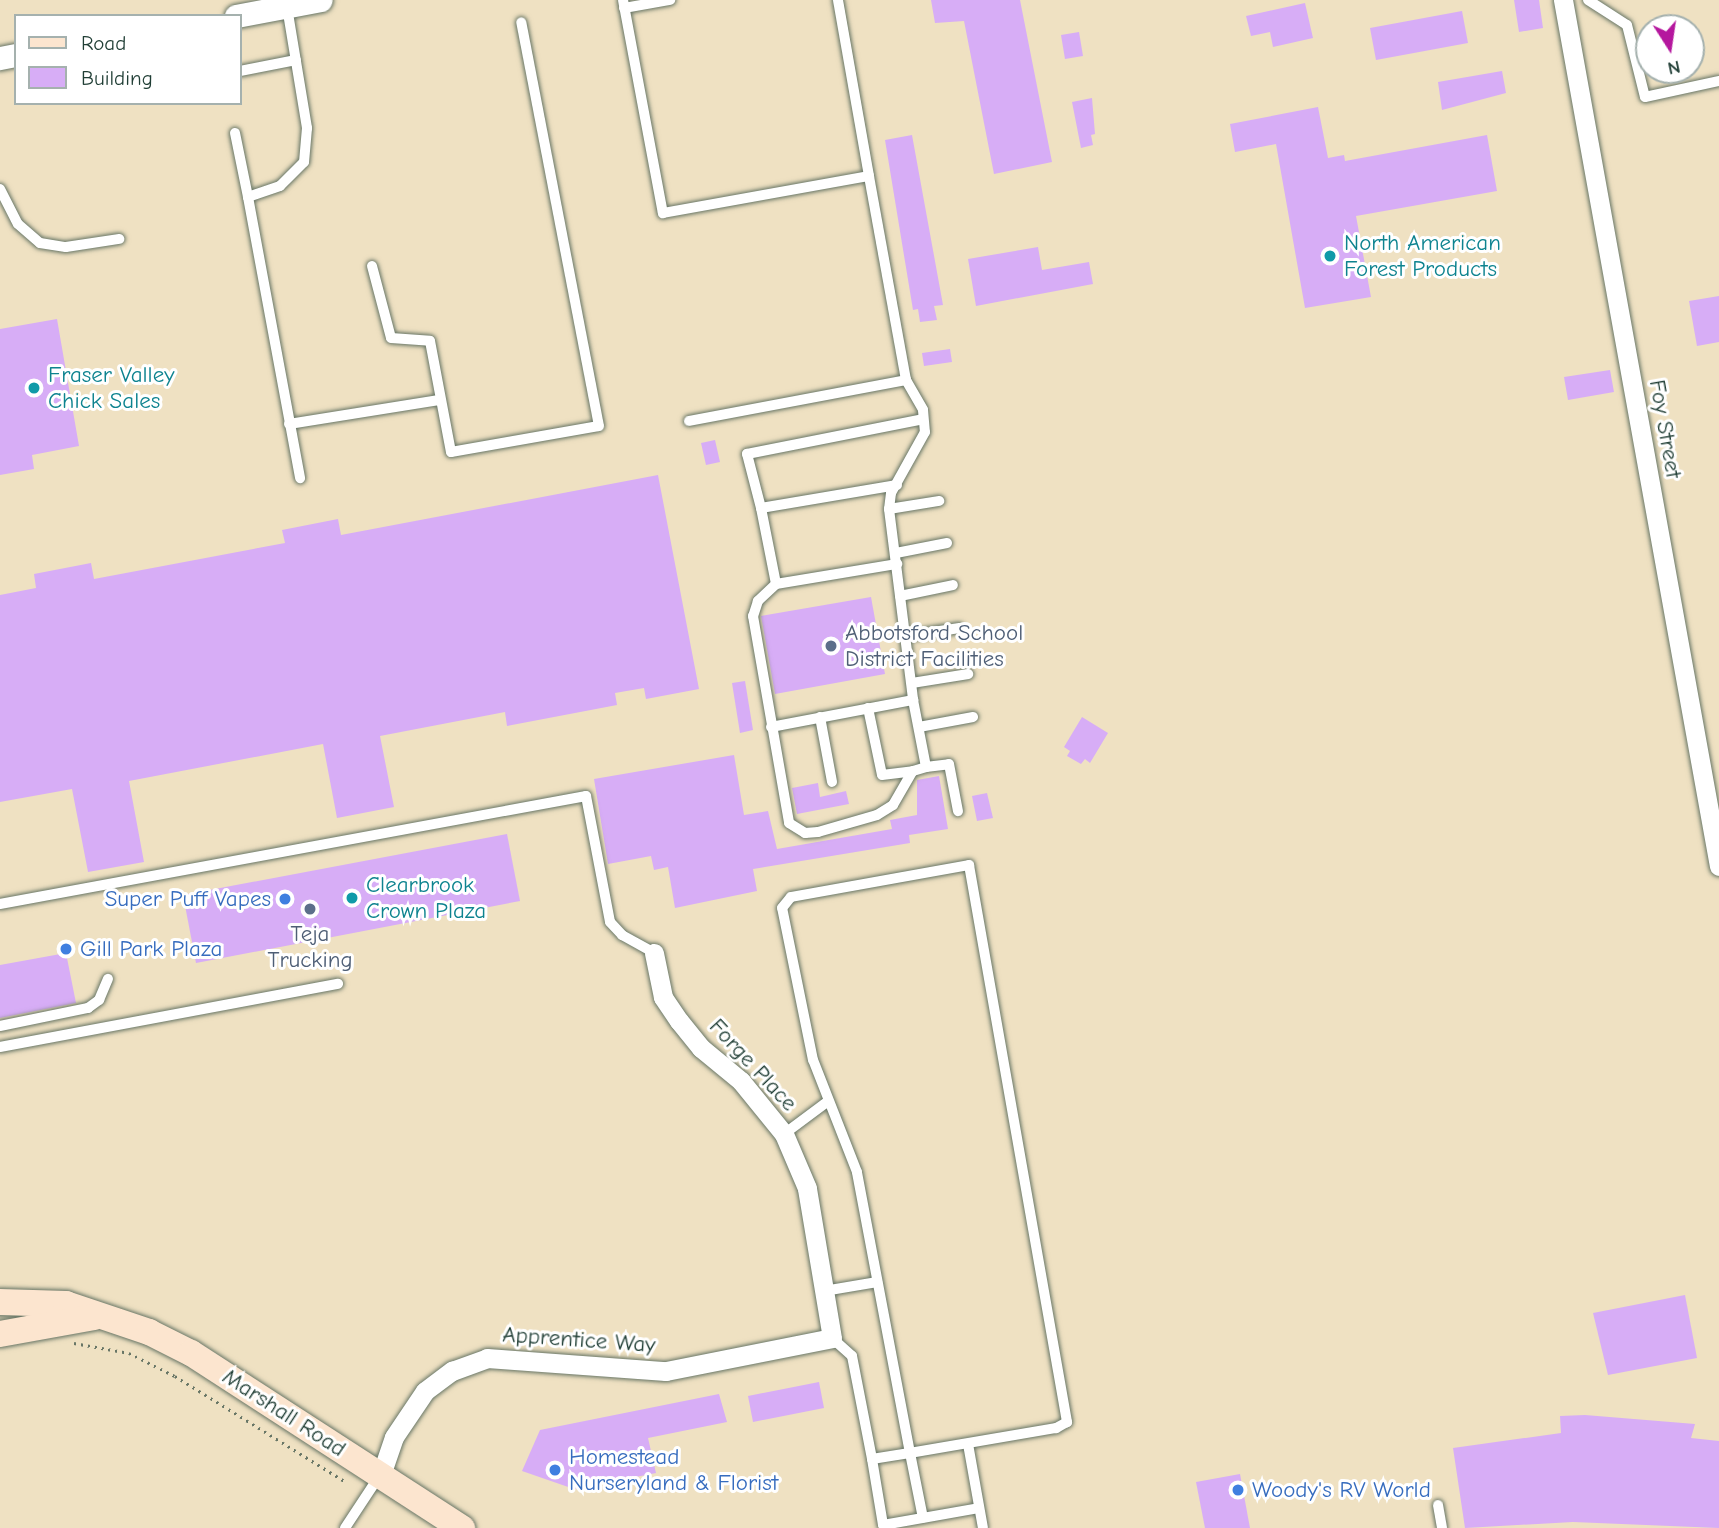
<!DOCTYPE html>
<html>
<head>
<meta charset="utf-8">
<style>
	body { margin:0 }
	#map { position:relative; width:1719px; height:1528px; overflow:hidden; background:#efe1c2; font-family:"Comic Neue",sans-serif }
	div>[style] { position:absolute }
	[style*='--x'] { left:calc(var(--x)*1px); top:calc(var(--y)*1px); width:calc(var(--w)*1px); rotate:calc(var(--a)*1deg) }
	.building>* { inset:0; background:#d7adf6 }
	.path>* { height:2.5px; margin-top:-1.25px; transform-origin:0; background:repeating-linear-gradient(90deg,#687666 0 2px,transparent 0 7px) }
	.roads { filter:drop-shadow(0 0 2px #687666) drop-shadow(0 0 2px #687666) }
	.service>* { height:10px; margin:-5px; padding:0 5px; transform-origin:5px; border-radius:5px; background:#fff }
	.minor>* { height:19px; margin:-9.5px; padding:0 9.5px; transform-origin:9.5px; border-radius:9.5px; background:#fff }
	.tertiary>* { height:23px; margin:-11.5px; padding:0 11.5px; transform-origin:11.5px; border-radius:11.5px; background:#fff }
	.secondary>* { height:26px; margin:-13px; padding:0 13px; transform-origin:13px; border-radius:13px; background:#fce5cf }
	.dots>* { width:19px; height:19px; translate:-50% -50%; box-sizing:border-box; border:4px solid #fff; border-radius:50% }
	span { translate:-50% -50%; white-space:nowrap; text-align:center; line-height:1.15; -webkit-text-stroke:6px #fff; paint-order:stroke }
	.culture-label { font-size:23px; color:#0d838f }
	.left { translate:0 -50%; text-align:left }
	.street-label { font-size:23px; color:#1f3d34 }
	.service-label { font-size:23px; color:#4e5e75 }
	.shop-label { font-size:23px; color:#366cbe }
	.right { translate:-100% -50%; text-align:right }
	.legend { position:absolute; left:14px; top:14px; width:228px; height:91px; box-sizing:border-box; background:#fff; border:2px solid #a5b1ae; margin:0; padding:9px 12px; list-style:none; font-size:21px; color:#1f3d34 }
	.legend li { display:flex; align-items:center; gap:14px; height:35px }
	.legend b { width:35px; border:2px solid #a5b1ae }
	.north { position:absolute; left:1635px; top:14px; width:70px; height:70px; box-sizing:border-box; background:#fff; border:2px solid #a5b1ae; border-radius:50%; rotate:168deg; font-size:19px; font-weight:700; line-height:28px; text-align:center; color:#1f3d34 }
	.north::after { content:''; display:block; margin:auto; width:24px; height:32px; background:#b5179e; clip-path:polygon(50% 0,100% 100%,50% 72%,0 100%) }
</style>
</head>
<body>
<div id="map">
	<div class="building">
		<i style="clip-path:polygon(931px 0,1020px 0,1052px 162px,994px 174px,964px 21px,935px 23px)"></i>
		<i style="clip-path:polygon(1514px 0,1539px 0,1543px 28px,1519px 32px)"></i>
		<i style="clip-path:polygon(1305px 3px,1313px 38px,1273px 47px,1270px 32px,1251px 36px,1246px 16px)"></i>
		<i style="clip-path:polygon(1462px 11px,1468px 43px,1376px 60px,1370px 28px)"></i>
		<i style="clip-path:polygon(1079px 32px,1083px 56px,1065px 59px,1061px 35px)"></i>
		<i style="clip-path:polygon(1502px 71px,1506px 93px,1442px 110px,1438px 82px)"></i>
		<i style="clip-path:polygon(1092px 98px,1095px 134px,1091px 135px,1093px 145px,1081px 148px,1072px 102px)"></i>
		<i style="clip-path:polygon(1318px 107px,1328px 158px,1344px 155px,1345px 161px,1487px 135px,1497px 191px,1356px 216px,1371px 297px,1305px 308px,1276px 144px,1235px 152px,1230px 124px)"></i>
		<i style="clip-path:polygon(912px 135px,943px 305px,934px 306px,937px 320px,920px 322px,918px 309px,913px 310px,885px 140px)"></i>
		<i style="clip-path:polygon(1038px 247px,1042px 270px,1089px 262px,1093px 284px,976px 306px,968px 259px)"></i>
		<i style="clip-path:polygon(1719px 296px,1719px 342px,1697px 346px,1689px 301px)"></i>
		<i style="clip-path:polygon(57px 319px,79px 446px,32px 455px,34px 469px,0 475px,0 329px)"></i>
		<i style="clip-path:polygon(950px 349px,952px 362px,924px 366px,922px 353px)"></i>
		<i style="clip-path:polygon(1610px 370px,1614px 392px,1568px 400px,1564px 377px)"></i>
		<i style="clip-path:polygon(715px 440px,720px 462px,706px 465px,701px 443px)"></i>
		<i style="clip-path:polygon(658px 475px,699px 689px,646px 699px,644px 688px,615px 693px,617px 705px,507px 726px,505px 712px,380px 736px,394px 807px,337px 818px,323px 744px,129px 781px,144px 862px,88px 872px,72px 789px,0 802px,0 595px,36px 588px,34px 574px,91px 563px,94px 579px,285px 543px,282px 530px,338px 519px,341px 535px)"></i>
		<i style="clip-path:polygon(871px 597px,885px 674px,775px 694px,761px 616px)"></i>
		<i style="clip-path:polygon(745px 681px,753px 730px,740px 733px,732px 683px)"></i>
		<i style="clip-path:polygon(1082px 717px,1108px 733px,1090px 763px,1085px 759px,1081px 764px,1067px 756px,1070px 751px,1064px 747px)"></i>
		<i style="clip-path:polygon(734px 755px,744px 815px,768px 811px,777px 849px,892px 829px,890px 820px,917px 815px,917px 780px,939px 776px,948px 829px,909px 835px,910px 843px,753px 869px,757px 891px,675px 908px,668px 867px,654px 870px,651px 856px,608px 864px,594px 779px)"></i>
		<i style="clip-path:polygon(818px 783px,820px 797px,846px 791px,849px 804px,797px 814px,792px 788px)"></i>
		<i style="clip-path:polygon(987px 793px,993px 818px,977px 821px,972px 796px)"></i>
		<i style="clip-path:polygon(507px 834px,520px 901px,196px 963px,183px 895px)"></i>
		<i style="clip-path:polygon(66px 953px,76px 1003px,0 1018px,0 965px)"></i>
		<i style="clip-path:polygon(1685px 1295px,1697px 1358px,1608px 1375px,1593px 1313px)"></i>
		<i style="clip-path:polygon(819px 1382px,824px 1408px,753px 1422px,748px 1396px)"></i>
		<i style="clip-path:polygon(719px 1394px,727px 1422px,648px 1438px,656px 1473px,574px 1489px,522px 1471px,540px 1430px)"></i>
		<i style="clip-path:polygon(1585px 1415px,1695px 1424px,1691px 1438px,1719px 1441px,1719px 1528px,1573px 1522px,1465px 1528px,1453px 1448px,1561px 1433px,1560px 1416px)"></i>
		<i style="clip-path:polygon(1240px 1474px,1250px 1528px,1205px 1528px,1196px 1482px)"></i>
	</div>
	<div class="path">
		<i style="--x:74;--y:1343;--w:56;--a:10.3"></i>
		<i style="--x:129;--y:1353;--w:51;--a:26.6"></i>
		<i style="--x:175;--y:1376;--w:201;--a:31.8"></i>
	</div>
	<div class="roads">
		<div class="service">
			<i style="--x:623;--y:0;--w:217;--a:79.4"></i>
			<i style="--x:663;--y:213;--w:209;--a:-10.2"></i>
			<i style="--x:869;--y:176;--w:179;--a:-100"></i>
			<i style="--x:1588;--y:0;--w:46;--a:32.7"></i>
			<i style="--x:1627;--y:25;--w:74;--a:76"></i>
			<i style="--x:1645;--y:97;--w:76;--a:-12.2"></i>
			<i style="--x:287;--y:7;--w:123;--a:80.6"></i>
			<i style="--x:307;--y:128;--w:34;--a:95"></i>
			<i style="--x:304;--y:162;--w:34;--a:135"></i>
			<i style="--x:280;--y:186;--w:34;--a:161"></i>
			<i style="--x:248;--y:197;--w:286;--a:79.5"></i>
			<i style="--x:624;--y:8;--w:47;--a:-9.9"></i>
			<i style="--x:240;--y:71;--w:57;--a:-11.1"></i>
			<i style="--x:235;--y:133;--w:65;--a:78.5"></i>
			<i style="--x:0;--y:189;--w:39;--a:63"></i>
			<i style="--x:18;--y:224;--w:29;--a:41"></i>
			<i style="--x:40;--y:243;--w:26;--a:9"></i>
			<i style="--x:66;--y:247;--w:54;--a:-8.6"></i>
			<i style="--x:372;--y:266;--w:74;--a:75.2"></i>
			<i style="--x:391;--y:338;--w:39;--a:4"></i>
			<i style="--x:430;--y:341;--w:113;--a:79.3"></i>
			<i style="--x:451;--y:452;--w:150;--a:-10"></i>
			<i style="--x:599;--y:426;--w:411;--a:-100.9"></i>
			<i style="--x:906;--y:380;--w:34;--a:60"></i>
			<i style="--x:923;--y:410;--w:22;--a:85"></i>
			<i style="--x:925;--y:432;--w:70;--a:119.1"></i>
			<i style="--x:891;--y:493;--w:16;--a:97"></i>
			<i style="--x:889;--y:509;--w:193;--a:82.8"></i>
			<i style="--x:913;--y:700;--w:68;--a:79"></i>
			<i style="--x:926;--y:767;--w:23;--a:-7"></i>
			<i style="--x:949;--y:764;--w:48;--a:79.2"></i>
			<i style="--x:689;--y:421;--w:221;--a:-10.7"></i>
			<i style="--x:906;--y:380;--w:207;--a:-100.3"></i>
			<i style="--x:289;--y:424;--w:152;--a:-9.1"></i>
			<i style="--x:897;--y:485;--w:138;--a:170.4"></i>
			<i style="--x:761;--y:508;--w:77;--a:78.8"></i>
			<i style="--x:776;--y:584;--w:25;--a:137"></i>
			<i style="--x:758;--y:601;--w:16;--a:108"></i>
			<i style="--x:753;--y:616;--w:210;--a:80.1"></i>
			<i style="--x:789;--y:823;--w:19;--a:32"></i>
			<i style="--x:805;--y:833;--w:13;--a:-4"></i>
			<i style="--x:818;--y:832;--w:61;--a:-16.1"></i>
			<i style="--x:877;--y:815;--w:19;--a:-32"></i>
			<i style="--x:893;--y:805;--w:39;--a:-60"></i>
			<i style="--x:913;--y:771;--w:14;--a:-17"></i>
			<i style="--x:761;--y:508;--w:56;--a:-104.5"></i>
			<i style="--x:747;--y:454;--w:179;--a:-11.2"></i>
			<i style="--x:889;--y:509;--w:51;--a:-9.1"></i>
			<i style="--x:896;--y:553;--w:52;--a:-11.1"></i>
			<i style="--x:776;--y:584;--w:123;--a:-9.4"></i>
			<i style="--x:900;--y:596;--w:54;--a:-11.7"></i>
			<i style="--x:907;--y:636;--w:53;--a:-8.7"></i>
			<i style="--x:912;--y:683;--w:57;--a:-9.1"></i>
			<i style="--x:868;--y:708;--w:68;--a:78.2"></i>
			<i style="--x:882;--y:775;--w:31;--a:-7"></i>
			<i style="--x:820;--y:717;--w:66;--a:79.5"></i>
			<i style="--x:771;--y:727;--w:145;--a:-10.8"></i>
			<i style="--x:919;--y:727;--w:55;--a:-10.5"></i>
			<i style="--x:969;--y:865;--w:566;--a:80.02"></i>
			<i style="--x:1067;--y:1422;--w:13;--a:151"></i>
			<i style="--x:1056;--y:1428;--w:148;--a:170.3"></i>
			<i style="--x:910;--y:1453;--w:286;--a:-100.7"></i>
			<i style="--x:857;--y:1172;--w:120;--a:-111.4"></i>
			<i style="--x:813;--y:1060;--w:155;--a:-101.5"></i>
			<i style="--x:782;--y:908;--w:14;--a:-51"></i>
			<i style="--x:791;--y:897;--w:181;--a:-10.2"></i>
			<i style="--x:0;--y:904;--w:596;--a:-10.44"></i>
			<i style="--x:586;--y:796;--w:128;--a:79.2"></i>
			<i style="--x:610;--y:922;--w:18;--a:47"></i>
			<i style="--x:622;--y:935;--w:37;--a:29"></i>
			<i style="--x:0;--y:1026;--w:90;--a:-11.6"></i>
			<i style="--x:88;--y:1008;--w:14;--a:-36"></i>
			<i style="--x:99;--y:1000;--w:23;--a:-67"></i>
			<i style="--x:0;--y:1047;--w:344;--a:-10.6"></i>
			<i style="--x:784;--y:1134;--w:54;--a:-36.7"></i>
			<i style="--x:824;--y:1291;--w:54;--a:-9.6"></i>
			<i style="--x:832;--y:1338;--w:27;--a:42"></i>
			<i style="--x:852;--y:1356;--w:105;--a:79"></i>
			<i style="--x:872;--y:1459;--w:38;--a:-9"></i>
			<i style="--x:910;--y:1453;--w:66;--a:78.7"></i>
			<i style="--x:968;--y:1444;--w:85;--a:79.9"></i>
			<i style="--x:872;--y:1459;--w:67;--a:80.5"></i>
			<i style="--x:883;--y:1525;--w:97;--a:-10"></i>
			<i style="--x:1438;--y:1505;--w:23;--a:80"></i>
			<i style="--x:345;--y:1528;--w:64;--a:-56.6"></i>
		</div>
		<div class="minor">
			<i style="--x:1563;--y:0;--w:880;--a:79.79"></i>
			<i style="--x:381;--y:1475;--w:40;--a:-71.1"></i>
			<i style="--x:394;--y:1437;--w:55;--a:-56"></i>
			<i style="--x:425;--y:1391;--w:34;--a:-37"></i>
			<i style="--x:452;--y:1371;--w:37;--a:-20"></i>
			<i style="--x:487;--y:1358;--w:179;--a:4.2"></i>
			<i style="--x:666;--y:1371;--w:169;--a:-11.2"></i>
			<i style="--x:832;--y:1338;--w:152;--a:-99.5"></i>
			<i style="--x:807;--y:1188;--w:59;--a:-113.1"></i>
			<i style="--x:784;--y:1134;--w:68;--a:-129.1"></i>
			<i style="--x:741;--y:1081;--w:52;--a:-140.5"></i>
			<i style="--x:701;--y:1048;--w:35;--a:-129"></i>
			<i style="--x:679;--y:1021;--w:29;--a:-124"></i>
			<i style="--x:663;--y:997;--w:45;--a:-101.6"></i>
		</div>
		<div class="tertiary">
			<i style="--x:236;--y:16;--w:86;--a:-10.7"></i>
			<i style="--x:0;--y:58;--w:16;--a:-11"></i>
		</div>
		<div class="secondary">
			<i style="--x:0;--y:1302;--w:66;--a:1.7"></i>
			<i style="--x:66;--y:1304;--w:88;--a:18.6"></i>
			<i style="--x:149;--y:1332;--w:47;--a:26.6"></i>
			<i style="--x:191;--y:1353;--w:323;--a:32.9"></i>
			<i style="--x:0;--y:1334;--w:96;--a:-10.3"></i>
		</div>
	</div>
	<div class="dots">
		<i style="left:1330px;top:256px;background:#0f9aa8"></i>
		<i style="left:34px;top:388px;background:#0f9aa8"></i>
		<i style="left:831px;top:646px;background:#5c6f8a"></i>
		<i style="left:352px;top:898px;background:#0f9aa8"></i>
		<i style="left:285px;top:899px;background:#3f7fe0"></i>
		<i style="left:310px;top:909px;background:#5c6f8a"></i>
		<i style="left:66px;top:949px;background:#3f7fe0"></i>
		<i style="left:555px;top:1470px;background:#3f7fe0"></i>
		<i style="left:1238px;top:1490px;background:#3f7fe0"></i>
	</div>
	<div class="culture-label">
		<span class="left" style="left:1344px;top:256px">North American<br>Forest Products</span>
		<span class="left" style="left:48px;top:388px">Fraser Valley<br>Chick Sales</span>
		<span class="left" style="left:366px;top:898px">Clearbrook<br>Crown Plaza</span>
	</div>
	<div class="street-label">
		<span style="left:1665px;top:429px;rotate:80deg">Foy Street</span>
		<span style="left:753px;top:1065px;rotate:47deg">Forge Place</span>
		<span style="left:579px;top:1340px;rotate:4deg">Apprentice Way</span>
		<span style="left:284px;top:1413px;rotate:33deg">Marshall Road</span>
	</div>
	<div class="service-label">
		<span class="left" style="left:845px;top:646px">Abbotsford School<br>District Facilities</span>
		<span style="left:310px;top:947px">Teja<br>Trucking</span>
	</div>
	<div class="shop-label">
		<span class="right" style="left:271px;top:899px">Super Puff Vapes</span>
		<span class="left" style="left:80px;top:949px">Gill Park Plaza</span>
		<span class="left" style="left:569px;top:1470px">Homestead<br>Nurseryland &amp; Florist</span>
		<span class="left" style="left:1252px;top:1490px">Woody's RV World</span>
	</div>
	<ul class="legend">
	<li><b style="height:9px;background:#fce5cf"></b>Road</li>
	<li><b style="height:19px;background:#d7adf6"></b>Building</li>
	</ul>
	<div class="north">N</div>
</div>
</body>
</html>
